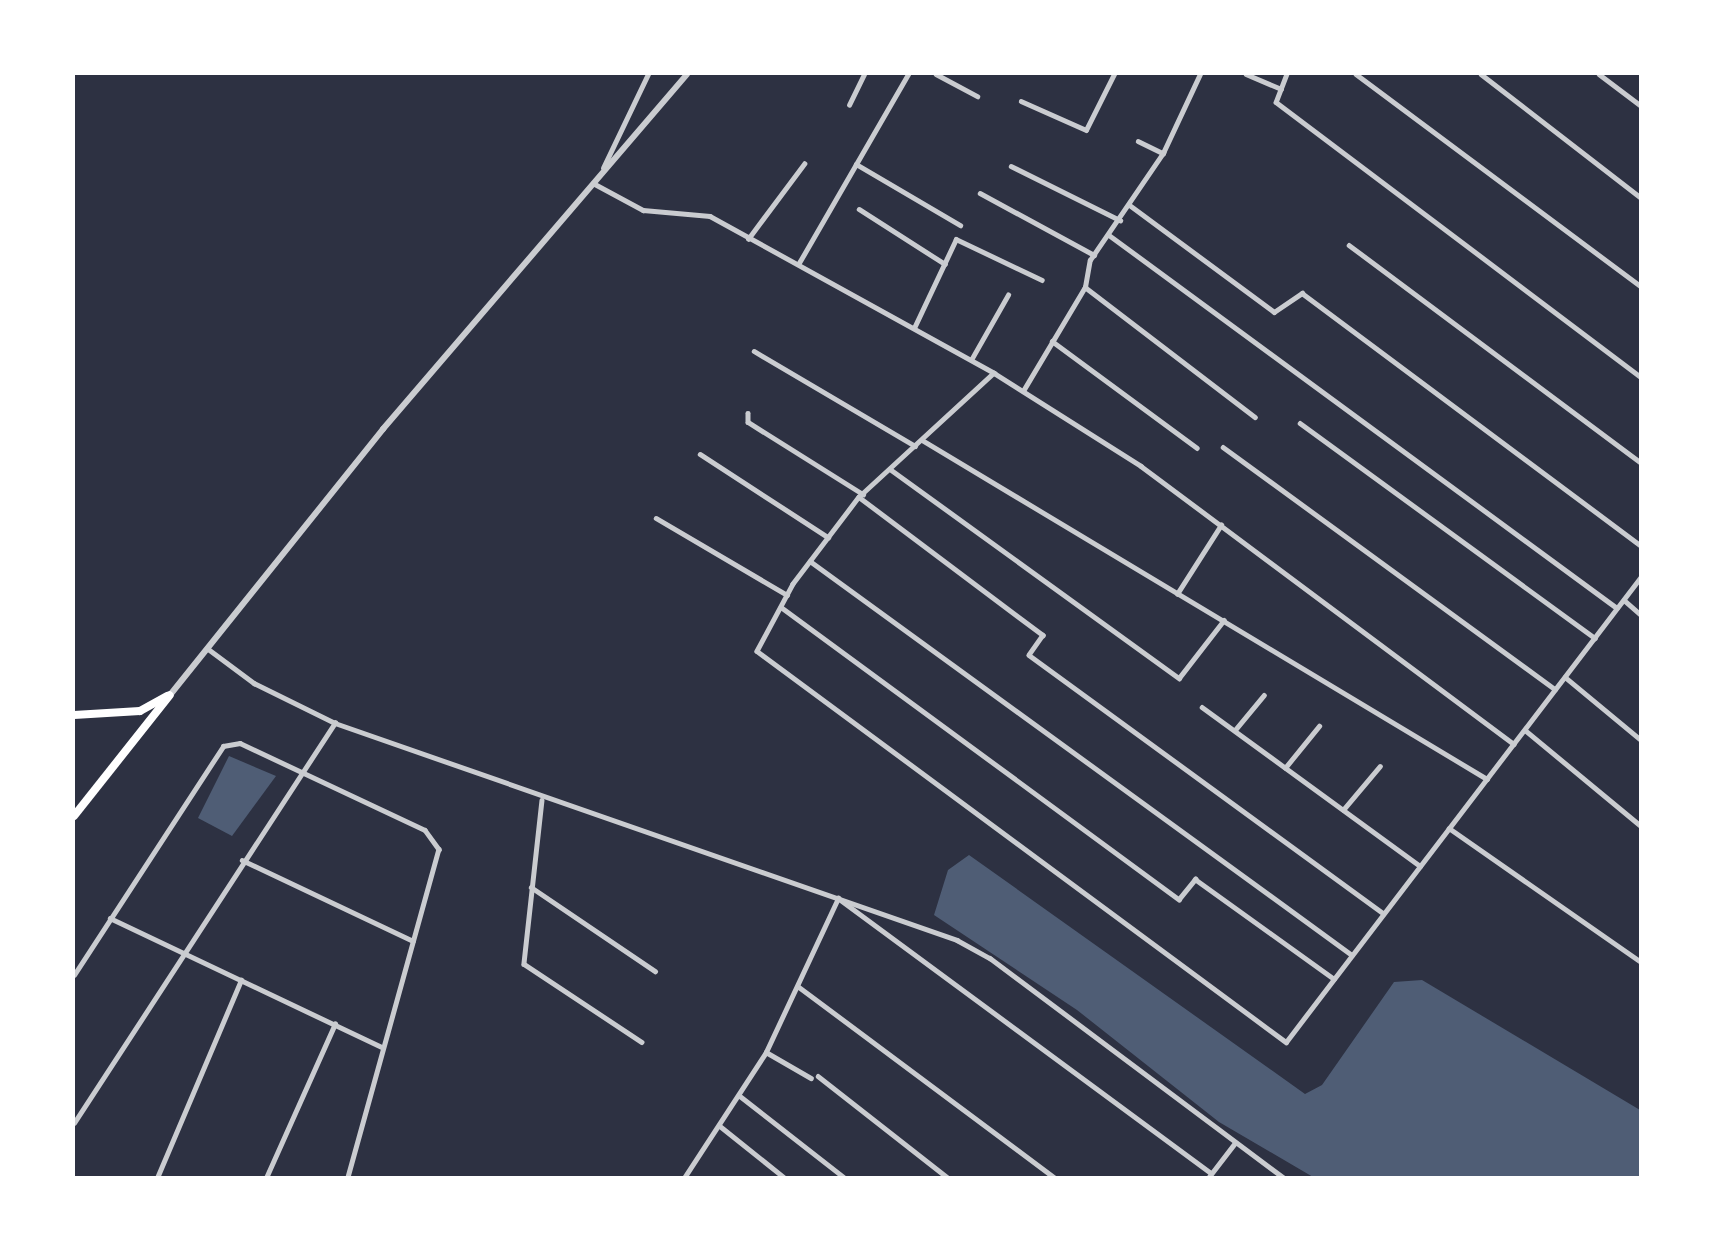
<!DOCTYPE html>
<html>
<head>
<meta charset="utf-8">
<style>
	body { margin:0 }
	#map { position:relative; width:1714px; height:1251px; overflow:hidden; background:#2d3142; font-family:Raleway,sans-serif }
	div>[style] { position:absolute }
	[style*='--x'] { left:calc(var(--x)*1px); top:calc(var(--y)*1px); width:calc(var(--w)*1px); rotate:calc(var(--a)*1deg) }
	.water>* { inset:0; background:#4f5d75 }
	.minor>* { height:4.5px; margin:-2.25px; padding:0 2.25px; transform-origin:2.25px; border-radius:2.25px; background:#caccd0 }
	.tertiary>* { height:6px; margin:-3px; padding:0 3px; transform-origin:3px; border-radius:3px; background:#caccd0 }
	.trunk>* { height:8px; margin:-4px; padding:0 4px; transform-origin:4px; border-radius:4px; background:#fff }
	span { translate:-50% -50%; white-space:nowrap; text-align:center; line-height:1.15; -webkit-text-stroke:6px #fff; paint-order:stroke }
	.frame { position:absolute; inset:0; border:75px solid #fff; pointer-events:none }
</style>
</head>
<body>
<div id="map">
	<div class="water">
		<i style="clip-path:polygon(229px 756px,276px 776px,232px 836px,198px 818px)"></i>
		<i style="clip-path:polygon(969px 855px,1305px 1094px,1322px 1085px,1394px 982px,1422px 980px,1640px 1110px,1640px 1177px,1313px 1177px,1219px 1122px,1077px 1010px,934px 915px,948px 870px)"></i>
	</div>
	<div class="minor">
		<i style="--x:936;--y:74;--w:47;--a:28.2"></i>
		<i style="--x:1246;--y:74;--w:38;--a:23"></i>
		<i style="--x:1287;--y:74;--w:30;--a:111"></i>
		<i style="--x:1276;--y:102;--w:456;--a:37"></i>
		<i style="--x:1356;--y:74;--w:354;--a:36.7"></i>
		<i style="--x:1481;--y:74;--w:201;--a:37.7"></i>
		<i style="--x:1599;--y:74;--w:51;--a:37.1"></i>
		<i style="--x:1021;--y:101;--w:71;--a:24"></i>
		<i style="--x:1086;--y:130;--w:63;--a:-63.4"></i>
		<i style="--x:849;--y:105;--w:34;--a:-64"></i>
		<i style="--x:1138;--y:141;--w:28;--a:26"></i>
		<i style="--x:856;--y:164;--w:121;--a:30.4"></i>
		<i style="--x:1011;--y:166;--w:122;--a:26.4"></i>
		<i style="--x:603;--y:168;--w:104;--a:-64.4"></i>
		<i style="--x:593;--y:183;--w:57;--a:28.4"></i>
		<i style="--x:643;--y:210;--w:67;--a:5.1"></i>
		<i style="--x:710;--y:216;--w:325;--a:28.9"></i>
		<i style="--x:994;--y:373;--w:174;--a:32.3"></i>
		<i style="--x:1141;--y:466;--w:465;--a:36.7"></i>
		<i style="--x:980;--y:193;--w:130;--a:28.5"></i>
		<i style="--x:1131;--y:206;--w:178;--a:36.5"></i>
		<i style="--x:1274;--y:312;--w:34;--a:-34"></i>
		<i style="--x:1302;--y:293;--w:422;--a:36.7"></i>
		<i style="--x:859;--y:209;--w:102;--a:32.6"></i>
		<i style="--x:1109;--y:235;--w:630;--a:36.29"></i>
		<i style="--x:748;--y:239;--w:94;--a:-53.3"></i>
		<i style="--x:1349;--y:245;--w:363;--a:36.7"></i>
		<i style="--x:799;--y:263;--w:218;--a:-60"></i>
		<i style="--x:1085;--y:287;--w:214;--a:37.4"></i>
		<i style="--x:914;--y:328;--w:98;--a:-64.7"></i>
		<i style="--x:956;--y:239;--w:95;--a:25.5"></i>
		<i style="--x:1052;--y:341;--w:180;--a:36.4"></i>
		<i style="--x:754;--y:351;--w:187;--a:30.5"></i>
		<i style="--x:971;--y:360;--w:75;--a:-60.4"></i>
		<i style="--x:994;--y:373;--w:183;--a:137.4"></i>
		<i style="--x:859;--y:497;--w:109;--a:127.2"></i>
		<i style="--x:793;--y:584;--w:76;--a:118.2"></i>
		<i style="--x:757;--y:651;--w:658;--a:36.47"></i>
		<i style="--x:1286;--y:1042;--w:584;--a:-52.66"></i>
		<i style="--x:1023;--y:391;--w:121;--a:-59.2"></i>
		<i style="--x:1085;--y:287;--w:27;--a:-80"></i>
		<i style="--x:1090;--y:260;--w:130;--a:-55.7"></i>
		<i style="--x:1163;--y:153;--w:87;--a:-64.9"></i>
		<i style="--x:748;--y:413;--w:9;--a:90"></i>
		<i style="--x:748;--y:422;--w:136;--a:32.1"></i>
		<i style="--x:1300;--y:423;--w:365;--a:36.1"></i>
		<i style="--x:922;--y:440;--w:659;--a:30.96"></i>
		<i style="--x:1223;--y:447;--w:411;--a:36.1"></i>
		<i style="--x:700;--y:454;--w:153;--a:33"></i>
		<i style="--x:890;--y:469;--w:357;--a:35.9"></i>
		<i style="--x:1179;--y:678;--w:73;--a:-52.2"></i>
		<i style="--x:859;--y:497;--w:230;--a:36.9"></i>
		<i style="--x:1043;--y:635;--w:24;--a:125"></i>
		<i style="--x:1029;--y:655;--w:438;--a:36.1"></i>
		<i style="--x:656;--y:518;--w:152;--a:30.4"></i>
		<i style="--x:810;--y:561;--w:670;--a:36.01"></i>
		<i style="--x:1177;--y:594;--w:82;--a:-57.5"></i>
		<i style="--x:1624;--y:600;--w:21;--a:41"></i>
		<i style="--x:781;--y:607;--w:494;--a:36.3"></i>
		<i style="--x:1179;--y:899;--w:26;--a:-51"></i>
		<i style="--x:1195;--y:879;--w:171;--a:35.7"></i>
		<i style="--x:207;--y:648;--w:59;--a:36.7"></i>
		<i style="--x:254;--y:683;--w:90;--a:26.3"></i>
		<i style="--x:335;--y:723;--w:659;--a:19.23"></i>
		<i style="--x:957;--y:940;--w:38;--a:29"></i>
		<i style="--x:990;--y:958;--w:367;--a:36.8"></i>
		<i style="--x:1565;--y:677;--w:97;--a:39.6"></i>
		<i style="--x:1202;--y:707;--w:270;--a:36.1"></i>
		<i style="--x:1235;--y:730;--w:45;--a:-50.4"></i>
		<i style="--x:1525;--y:730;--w:149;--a:39.6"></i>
		<i style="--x:1285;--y:768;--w:54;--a:-51"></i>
		<i style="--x:542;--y:800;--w:165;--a:96.3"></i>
		<i style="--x:524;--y:964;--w:141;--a:33.5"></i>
		<i style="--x:1343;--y:810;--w:57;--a:-49.9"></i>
		<i style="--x:1449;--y:828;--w:233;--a:34.9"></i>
		<i style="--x:242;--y:860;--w:189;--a:25.3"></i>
		<i style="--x:531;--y:887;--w:150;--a:34.1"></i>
		<i style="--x:110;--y:918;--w:301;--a:25.4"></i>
		<i style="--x:74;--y:975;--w:273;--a:-56.9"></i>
		<i style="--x:223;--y:746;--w:17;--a:-10"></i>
		<i style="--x:240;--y:743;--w:204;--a:25.2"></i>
		<i style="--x:425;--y:830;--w:24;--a:54"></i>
		<i style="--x:439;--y:849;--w:341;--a:105.5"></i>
		<i style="--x:799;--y:987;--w:319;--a:36.7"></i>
		<i style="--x:766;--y:1052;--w:52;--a:30"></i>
		<i style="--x:818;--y:1076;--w:165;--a:38.1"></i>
		<i style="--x:740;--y:1096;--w:133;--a:38"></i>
		<i style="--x:74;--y:1123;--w:478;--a:-56.9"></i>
		<i style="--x:720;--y:1126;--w:83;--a:38.7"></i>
		<i style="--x:157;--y:1178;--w:215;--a:-67"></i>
		<i style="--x:266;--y:1178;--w:169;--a:-65.9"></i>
		<i style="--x:684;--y:1178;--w:150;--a:-56.9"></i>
		<i style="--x:766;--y:1052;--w:170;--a:-64.9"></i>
		<i style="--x:838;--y:898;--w:463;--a:36.4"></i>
		<i style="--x:1208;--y:1178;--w:44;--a:-52.4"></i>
	</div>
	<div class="tertiary">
		<i style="--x:170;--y:695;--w:341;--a:-51.3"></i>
		<i style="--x:383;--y:429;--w:467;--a:-49.4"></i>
	</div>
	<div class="trunk">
		<i style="--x:74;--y:715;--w:66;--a:-3.5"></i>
		<i style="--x:140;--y:711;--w:31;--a:-29"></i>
		<i style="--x:74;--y:816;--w:154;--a:-51.6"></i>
	</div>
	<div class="frame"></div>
</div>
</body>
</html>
